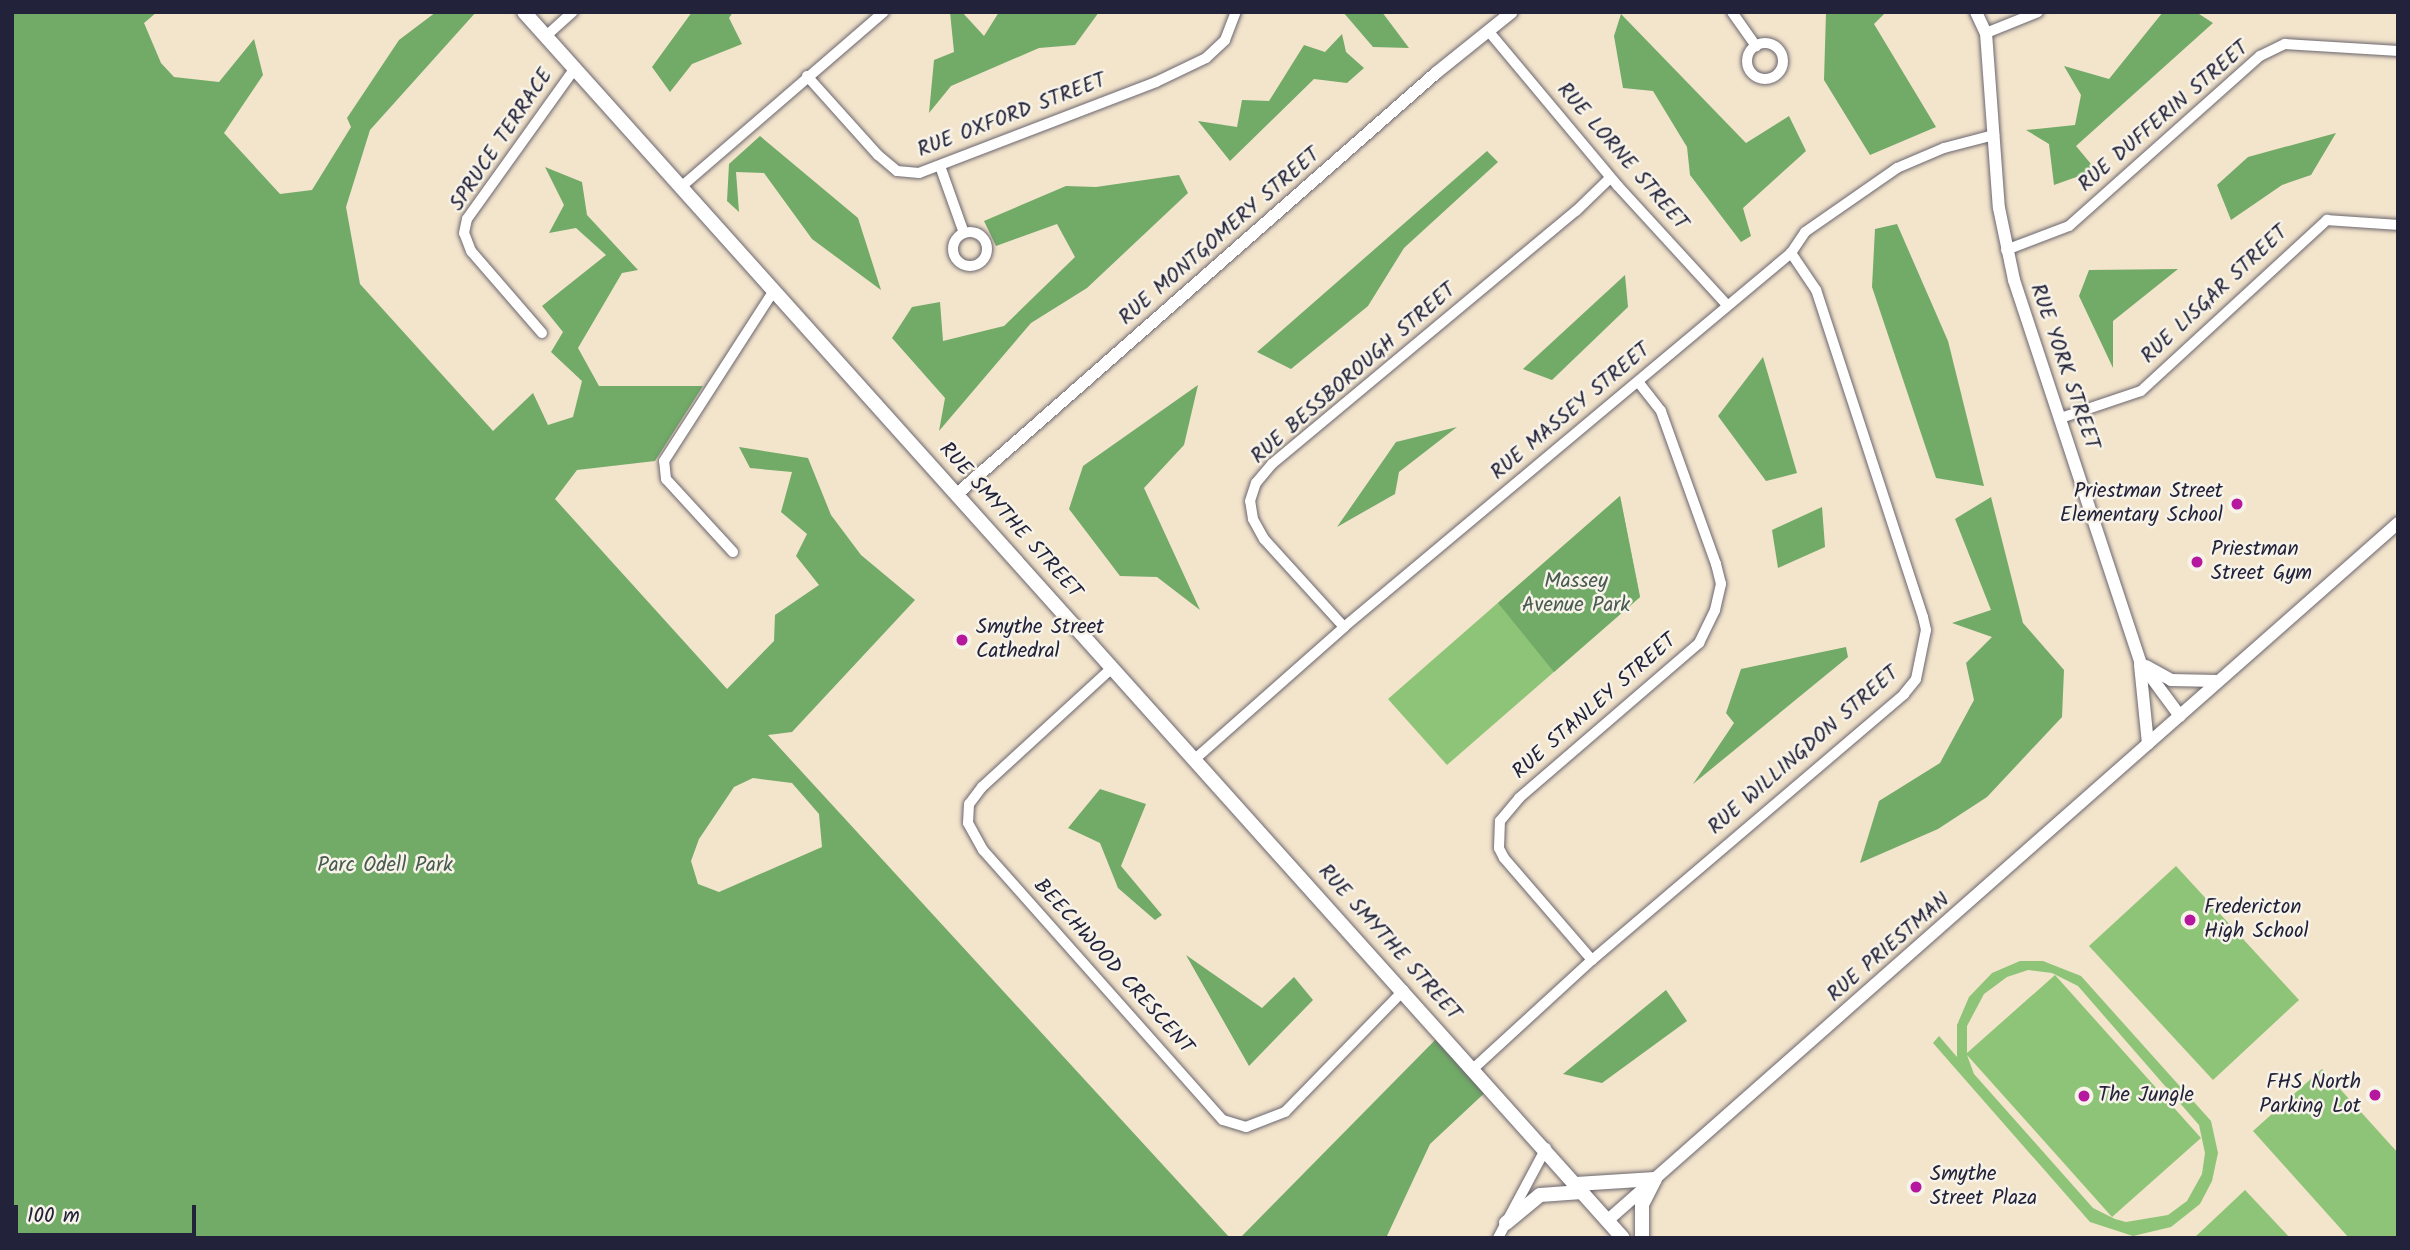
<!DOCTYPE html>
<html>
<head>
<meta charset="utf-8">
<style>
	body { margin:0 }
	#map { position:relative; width:2410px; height:1250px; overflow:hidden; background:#f3e4cc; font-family:Kalam,sans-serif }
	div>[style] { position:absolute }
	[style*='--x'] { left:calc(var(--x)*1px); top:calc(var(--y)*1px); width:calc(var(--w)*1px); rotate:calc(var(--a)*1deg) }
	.green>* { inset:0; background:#8ec477 }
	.forest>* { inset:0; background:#72aa68 }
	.roads { filter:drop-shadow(0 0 2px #6b666e) drop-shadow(0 0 2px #6b666e) }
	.minor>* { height:10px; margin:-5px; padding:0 5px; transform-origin:5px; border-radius:5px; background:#fff }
	.minor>.ring { margin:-5px; padding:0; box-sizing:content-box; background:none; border:10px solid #fff; border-radius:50% }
	.tertiary>* { height:12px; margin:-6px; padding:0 6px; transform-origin:6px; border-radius:6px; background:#fff }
	.secondary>* { height:14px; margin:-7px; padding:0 7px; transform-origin:7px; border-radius:7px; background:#fff }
	.dots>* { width:19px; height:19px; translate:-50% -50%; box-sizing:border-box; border:4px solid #f7f3e8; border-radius:50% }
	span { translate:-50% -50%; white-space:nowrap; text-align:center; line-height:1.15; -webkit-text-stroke:5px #f7f3e8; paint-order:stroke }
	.street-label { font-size:21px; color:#22223b }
	.poi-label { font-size:21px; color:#22223b }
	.right { translate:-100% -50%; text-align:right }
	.left { translate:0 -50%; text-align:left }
	.park-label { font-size:21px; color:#485b50 }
	.frame { position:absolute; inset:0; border:14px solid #22223b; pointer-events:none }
	.scale { position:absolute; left:14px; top:1205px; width:182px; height:32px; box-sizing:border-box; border:4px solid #22223b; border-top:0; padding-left:9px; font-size:21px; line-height:24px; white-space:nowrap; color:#22223b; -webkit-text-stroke:5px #f7f3e8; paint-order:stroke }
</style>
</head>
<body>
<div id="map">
	<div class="green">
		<i style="clip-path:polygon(1620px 496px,1640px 597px,1447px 765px,1388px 699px)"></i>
		<i style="clip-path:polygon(2176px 866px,2299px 1000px,2213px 1080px,2089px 946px)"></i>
		<i style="clip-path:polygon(evenodd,2020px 961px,2043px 961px,2081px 976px,2211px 1121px,2218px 1153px,2212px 1181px,2200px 1204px,2171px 1227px,2133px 1236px,2090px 1222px,1933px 1043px,1939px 1036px,1957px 1057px,1957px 1025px,1969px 997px,1992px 973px,2020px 961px,2028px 970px,2052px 973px,2078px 986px,2199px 1125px,2205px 1153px,2202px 1174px,2187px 1201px,2168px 1215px,2126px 1222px,2115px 1219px,2093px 1208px,1974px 1074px,1967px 1055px,2112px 1217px,2201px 1138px,2055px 975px,1967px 1053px,1967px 1026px,1984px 994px,2007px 977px,2028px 970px)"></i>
		<i style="clip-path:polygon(2322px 1069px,2398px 1153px,2398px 1238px,2349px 1238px,2253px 1131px)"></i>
		<i style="clip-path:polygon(2245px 1190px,2290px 1238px,2194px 1238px)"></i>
	</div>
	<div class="forest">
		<i style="clip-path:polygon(evenodd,12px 12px,157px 12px,144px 23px,161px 63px,174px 77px,219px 82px,254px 39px,263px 75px,224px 133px,280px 194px,312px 190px,351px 127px,347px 118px,399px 40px,436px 12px,476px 12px,370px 130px,346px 207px,360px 284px,493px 431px,533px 393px,548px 425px,573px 417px,582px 381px,551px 352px,563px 332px,542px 306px,606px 255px,576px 228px,549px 233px,564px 205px,545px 167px,582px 182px,587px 215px,638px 270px,622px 273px,578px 348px,599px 386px,703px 386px,655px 461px,577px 470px,555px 499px,727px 689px,774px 641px,775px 615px,819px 585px,796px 556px,807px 534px,781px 512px,792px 472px,750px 468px,739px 447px,808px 458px,831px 515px,861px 555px,915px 600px,792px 732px,768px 735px,1230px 1238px,12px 1238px,12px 12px,753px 778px,792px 783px,819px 814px,822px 847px,719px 892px,698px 884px,691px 861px,699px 839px,734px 787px,753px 778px)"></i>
		<i style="clip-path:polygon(692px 12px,733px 12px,729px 18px,742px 44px,692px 64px,670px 92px,652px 67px)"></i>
		<i style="clip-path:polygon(950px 12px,962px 12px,984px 36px,999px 12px,1099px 12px,1075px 45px,1039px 48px,951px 86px,929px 113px,934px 60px,954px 52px)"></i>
		<i style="clip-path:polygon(1343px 12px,1382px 12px,1409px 48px,1373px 47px)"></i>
		<i style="clip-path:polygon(1826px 12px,1886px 12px,1874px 24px,1936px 127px,1870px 155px,1824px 80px)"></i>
		<i style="clip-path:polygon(2163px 12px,2196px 12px,2213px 23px,2076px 146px,2096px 170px,2054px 185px,2049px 144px,2026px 130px,2075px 125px,2081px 95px,2064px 66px,2109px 79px)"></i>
		<i style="clip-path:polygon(1621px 14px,1746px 143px,1789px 116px,1806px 151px,1743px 208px,1751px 236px,1741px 242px,1690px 175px,1687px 147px,1653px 91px,1623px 88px,1614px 36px)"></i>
		<i style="clip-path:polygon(1342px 34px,1346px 52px,1364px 68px,1347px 83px,1314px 79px,1230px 161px,1198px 121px,1237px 127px,1242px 100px,1269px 101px,1304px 45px,1325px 52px)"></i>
		<i style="clip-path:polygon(2336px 133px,2311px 175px,2282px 185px,2231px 220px,2217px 185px,2248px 157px)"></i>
		<i style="clip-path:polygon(760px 136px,858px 218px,881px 290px,812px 239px,764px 173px,736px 172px,739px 212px,727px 201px,729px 164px)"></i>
		<i style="clip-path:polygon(1487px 151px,1498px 162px,1404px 248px,1368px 306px,1291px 369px,1257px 352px)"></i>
		<i style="clip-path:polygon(1179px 175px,1188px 193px,1087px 288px,1031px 323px,939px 431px,945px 398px,892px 338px,912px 307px,940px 302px,943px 341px,1004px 326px,1075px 257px,1057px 224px,996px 246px,984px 221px,1066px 186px,1096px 187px)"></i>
		<i style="clip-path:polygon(1897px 224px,1948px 341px,1984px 486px,1936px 478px,1872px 287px,1875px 229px)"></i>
		<i style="clip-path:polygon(2178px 269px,2113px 321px,2113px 368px,2079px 296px,2089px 270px)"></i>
		<i style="clip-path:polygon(1625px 275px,1628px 307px,1552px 380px,1523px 369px)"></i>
		<i style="clip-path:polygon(1763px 357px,1797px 473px,1766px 481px,1718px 416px)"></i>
		<i style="clip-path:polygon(1198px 385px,1184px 445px,1144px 488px,1200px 610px,1157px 577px,1120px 576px,1069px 509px,1083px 466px)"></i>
		<i style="clip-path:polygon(1457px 427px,1399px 472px,1395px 494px,1337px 527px,1396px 442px)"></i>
		<i style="clip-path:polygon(1620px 496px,1640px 597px,1554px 672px,1498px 603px)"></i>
		<i style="clip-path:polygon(1991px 497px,2023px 623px,2064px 670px,2062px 717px,1987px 797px,1938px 829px,1860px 863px,1879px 801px,1940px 763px,1974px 700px,1966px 663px,1992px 637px,1952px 623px,1991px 610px,1955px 519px)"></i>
		<i style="clip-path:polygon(1822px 507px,1825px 547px,1778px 568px,1772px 530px)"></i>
		<i style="clip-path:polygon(1846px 647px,1848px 657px,1693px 784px,1734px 723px,1726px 713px,1741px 669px)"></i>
		<i style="clip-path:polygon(1100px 789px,1146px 804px,1121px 866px,1162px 915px,1155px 920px,1118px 888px,1100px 843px,1068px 828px)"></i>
		<i style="clip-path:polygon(1186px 955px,1262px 1008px,1294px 977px,1313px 1000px,1249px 1066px)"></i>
		<i style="clip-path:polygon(1666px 990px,1687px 1021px,1602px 1083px,1563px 1074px)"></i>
		<i style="clip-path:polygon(1442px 1033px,1491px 1087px,1430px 1144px,1386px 1238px,1240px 1238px)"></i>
	</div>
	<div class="roads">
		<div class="minor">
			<i style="--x:1732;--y:12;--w:42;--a:54.8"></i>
			<i style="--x:1490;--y:33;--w:199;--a:50.1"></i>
			<i style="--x:1618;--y:186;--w:161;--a:47.5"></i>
			<i style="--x:1986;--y:33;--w:56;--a:-22"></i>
			<i style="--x:546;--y:36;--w:36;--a:-42"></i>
			<i class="ring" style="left:1747px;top:43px;width:26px;height:26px"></i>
			<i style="--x:807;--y:76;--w:106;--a:48.1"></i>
			<i style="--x:878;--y:155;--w:25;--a:40"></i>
			<i style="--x:897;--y:171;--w:22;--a:5"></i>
			<i style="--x:919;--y:173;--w:254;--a:-21"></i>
			<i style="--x:1156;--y:82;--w:55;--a:-25.6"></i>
			<i style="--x:1206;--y:58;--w:26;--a:-43"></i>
			<i style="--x:1225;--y:40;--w:30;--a:-69"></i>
			<i style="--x:940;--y:166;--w:71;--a:70.3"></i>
			<i style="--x:681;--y:187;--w:268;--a:-40.8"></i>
			<i class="ring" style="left:953px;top:232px;width:24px;height:24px"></i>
			<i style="--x:2006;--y:250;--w:67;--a:-20.9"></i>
			<i style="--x:2069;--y:226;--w:256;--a:-41.7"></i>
			<i style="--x:2260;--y:56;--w:28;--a:-26"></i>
			<i style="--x:2285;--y:44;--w:113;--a:3.5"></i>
			<i style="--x:542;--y:333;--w:108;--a:-130.9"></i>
			<i style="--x:471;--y:251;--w:19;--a:-111"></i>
			<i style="--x:464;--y:233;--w:14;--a:-78"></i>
			<i style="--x:467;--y:219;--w:186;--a:-54.4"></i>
			<i style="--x:2061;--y:418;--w:84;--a:-18.6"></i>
			<i style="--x:2141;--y:391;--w:253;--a:-42.6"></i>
			<i style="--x:2327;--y:220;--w:71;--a:4"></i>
			<i style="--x:733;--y:552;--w:99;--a:-132.5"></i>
			<i style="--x:666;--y:479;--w:18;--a:-96"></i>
			<i style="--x:664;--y:461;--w:203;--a:-57.2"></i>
			<i style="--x:1344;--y:627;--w:119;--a:-132.3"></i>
			<i style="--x:1264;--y:539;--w:23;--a:-119"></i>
			<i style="--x:1253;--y:519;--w:18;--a:-99"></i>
			<i style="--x:1250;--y:501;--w:19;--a:-72"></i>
			<i style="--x:1256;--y:483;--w:25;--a:-50"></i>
			<i style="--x:1272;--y:464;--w:396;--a:-39.8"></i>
			<i style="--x:1576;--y:211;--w:47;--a:-44.1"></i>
			<i style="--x:1113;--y:667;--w:178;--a:137.5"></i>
			<i style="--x:982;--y:787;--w:21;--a:127"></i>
			<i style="--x:969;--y:804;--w:19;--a:93"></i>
			<i style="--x:968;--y:823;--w:31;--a:61"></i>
			<i style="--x:983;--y:850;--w:361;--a:48.4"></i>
			<i style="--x:1223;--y:1120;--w:24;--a:17"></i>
			<i style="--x:1246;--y:1127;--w:42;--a:-21"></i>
			<i style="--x:1285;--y:1112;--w:170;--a:-45.7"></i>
			<i style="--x:1195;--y:759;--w:199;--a:-41.5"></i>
			<i style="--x:1344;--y:627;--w:583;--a:-39.92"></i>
			<i style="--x:1791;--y:253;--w:25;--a:-56"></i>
			<i style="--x:1805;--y:232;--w:112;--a:-34.8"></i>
			<i style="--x:1897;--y:168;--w:51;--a:-23.1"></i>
			<i style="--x:1944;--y:148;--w:52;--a:-14.6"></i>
			<i style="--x:1592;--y:960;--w:135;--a:-130.8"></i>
			<i style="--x:1504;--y:858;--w:11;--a:-117"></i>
			<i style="--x:1499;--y:848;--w:27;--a:-88"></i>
			<i style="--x:1500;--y:821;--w:30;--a:-50"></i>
			<i style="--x:1519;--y:798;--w:238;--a:-40.7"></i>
			<i style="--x:1699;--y:643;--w:37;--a:-64"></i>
			<i style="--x:1715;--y:610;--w:27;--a:-77"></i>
			<i style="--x:1721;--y:584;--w:21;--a:-104"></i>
			<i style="--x:1716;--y:564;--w:163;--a:-109.8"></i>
			<i style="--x:1661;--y:411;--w:37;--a:-128"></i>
			<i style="--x:1474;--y:1068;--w:160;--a:-42.5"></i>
			<i style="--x:1592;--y:960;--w:410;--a:-40.4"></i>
			<i style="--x:1904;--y:694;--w:19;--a:-51"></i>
			<i style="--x:1916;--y:679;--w:50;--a:-78.5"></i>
			<i style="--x:1926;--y:630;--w:13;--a:-103"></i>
			<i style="--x:1923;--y:617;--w:344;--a:-108.1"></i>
			<i style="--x:1816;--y:290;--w:45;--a:-124"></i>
			<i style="--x:1498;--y:1238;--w:102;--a:-61.9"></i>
		</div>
		<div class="tertiary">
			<i style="--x:1976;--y:12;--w:23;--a:65"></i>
			<i style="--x:1986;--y:33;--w:175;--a:85.8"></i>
			<i style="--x:1999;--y:208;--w:74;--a:78.2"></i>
			<i style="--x:2014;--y:280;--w:402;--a:71.7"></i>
			<i style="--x:2140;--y:662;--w:67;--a:53.5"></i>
			<i style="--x:957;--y:494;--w:638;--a:-41.31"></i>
			<i style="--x:1436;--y:73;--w:97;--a:-38.8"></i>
			<i style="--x:2140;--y:665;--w:79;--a:84.2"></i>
			<i style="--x:2146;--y:666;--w:29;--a:29"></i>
			<i style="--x:2171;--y:680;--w:47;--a:1.2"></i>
			<i style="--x:1608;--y:1220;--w:1054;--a:-41.42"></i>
		</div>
		<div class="secondary">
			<i style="--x:524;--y:12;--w:1646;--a:48.13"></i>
			<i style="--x:1576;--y:1184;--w:79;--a:-3.6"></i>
			<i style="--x:1655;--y:1179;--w:29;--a:117"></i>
			<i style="--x:1642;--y:1205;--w:33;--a:90"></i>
			<i style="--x:1506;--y:1223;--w:44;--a:-39.5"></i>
			<i style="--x:1540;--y:1195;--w:42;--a:-4.1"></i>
		</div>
	</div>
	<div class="dots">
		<i style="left:2237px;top:504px;background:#b5179e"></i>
		<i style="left:2197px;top:562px;background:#b5179e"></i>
		<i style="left:962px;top:640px;background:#b5179e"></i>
		<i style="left:2190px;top:920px;background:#b5179e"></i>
		<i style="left:2375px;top:1095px;background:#b5179e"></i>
		<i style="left:2084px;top:1096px;background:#b5179e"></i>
		<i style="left:1916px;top:1187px;background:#b5179e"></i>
	</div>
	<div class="street-label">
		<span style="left:1012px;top:116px;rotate:-21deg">RUE OXFORD STREET</span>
		<span style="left:2164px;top:117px;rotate:-41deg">RUE DUFFERIN STREET</span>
		<span style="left:502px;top:140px;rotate:-56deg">SPRUCE TERRACE</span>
		<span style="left:1622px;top:157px;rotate:49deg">RUE LORNE STREET</span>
		<span style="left:1220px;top:237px;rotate:-41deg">RUE MONTGOMERY STREET</span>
		<span style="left:2215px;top:295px;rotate:-43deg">RUE LISGAR STREET</span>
		<span style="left:2064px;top:367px;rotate:71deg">RUE YORK STREET</span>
		<span style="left:1354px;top:374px;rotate:-41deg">RUE BESSBOROUGH STREET</span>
		<span style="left:1571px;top:412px;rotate:-40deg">RUE MASSEY STREET</span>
		<span style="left:1010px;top:521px;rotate:48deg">RUE SMYTHE STREET</span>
		<span style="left:1595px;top:707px;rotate:-41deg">RUE STANLEY STREET</span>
		<span style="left:1804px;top:751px;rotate:-41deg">RUE WILLINGDON STREET</span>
		<span style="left:1389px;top:943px;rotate:48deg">RUE SMYTHE STREET</span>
		<span style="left:1889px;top:948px;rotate:-41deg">RUE PRIESTMAN</span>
		<span style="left:1113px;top:967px;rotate:48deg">BEECHWOOD CRESCENT</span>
	</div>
	<div class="poi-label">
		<span class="right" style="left:2223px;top:504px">Priestman Street<br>Elementary School</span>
		<span class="left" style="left:2211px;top:562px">Priestman<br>Street Gym</span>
		<span class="left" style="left:976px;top:640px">Smythe Street<br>Cathedral</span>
		<span class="left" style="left:2204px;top:920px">Fredericton<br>High School</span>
		<span class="right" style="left:2361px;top:1095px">FHS North<br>Parking Lot</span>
		<span class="left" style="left:2098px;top:1096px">The Jungle</span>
		<span class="left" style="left:1930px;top:1187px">Smythe<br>Street Plaza</span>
	</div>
	<div class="park-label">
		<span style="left:1576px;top:594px">Massey<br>Avenue Park</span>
		<span style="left:385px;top:866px">Parc Odell Park</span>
	</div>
	<div class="frame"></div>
	<div class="scale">100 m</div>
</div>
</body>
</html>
